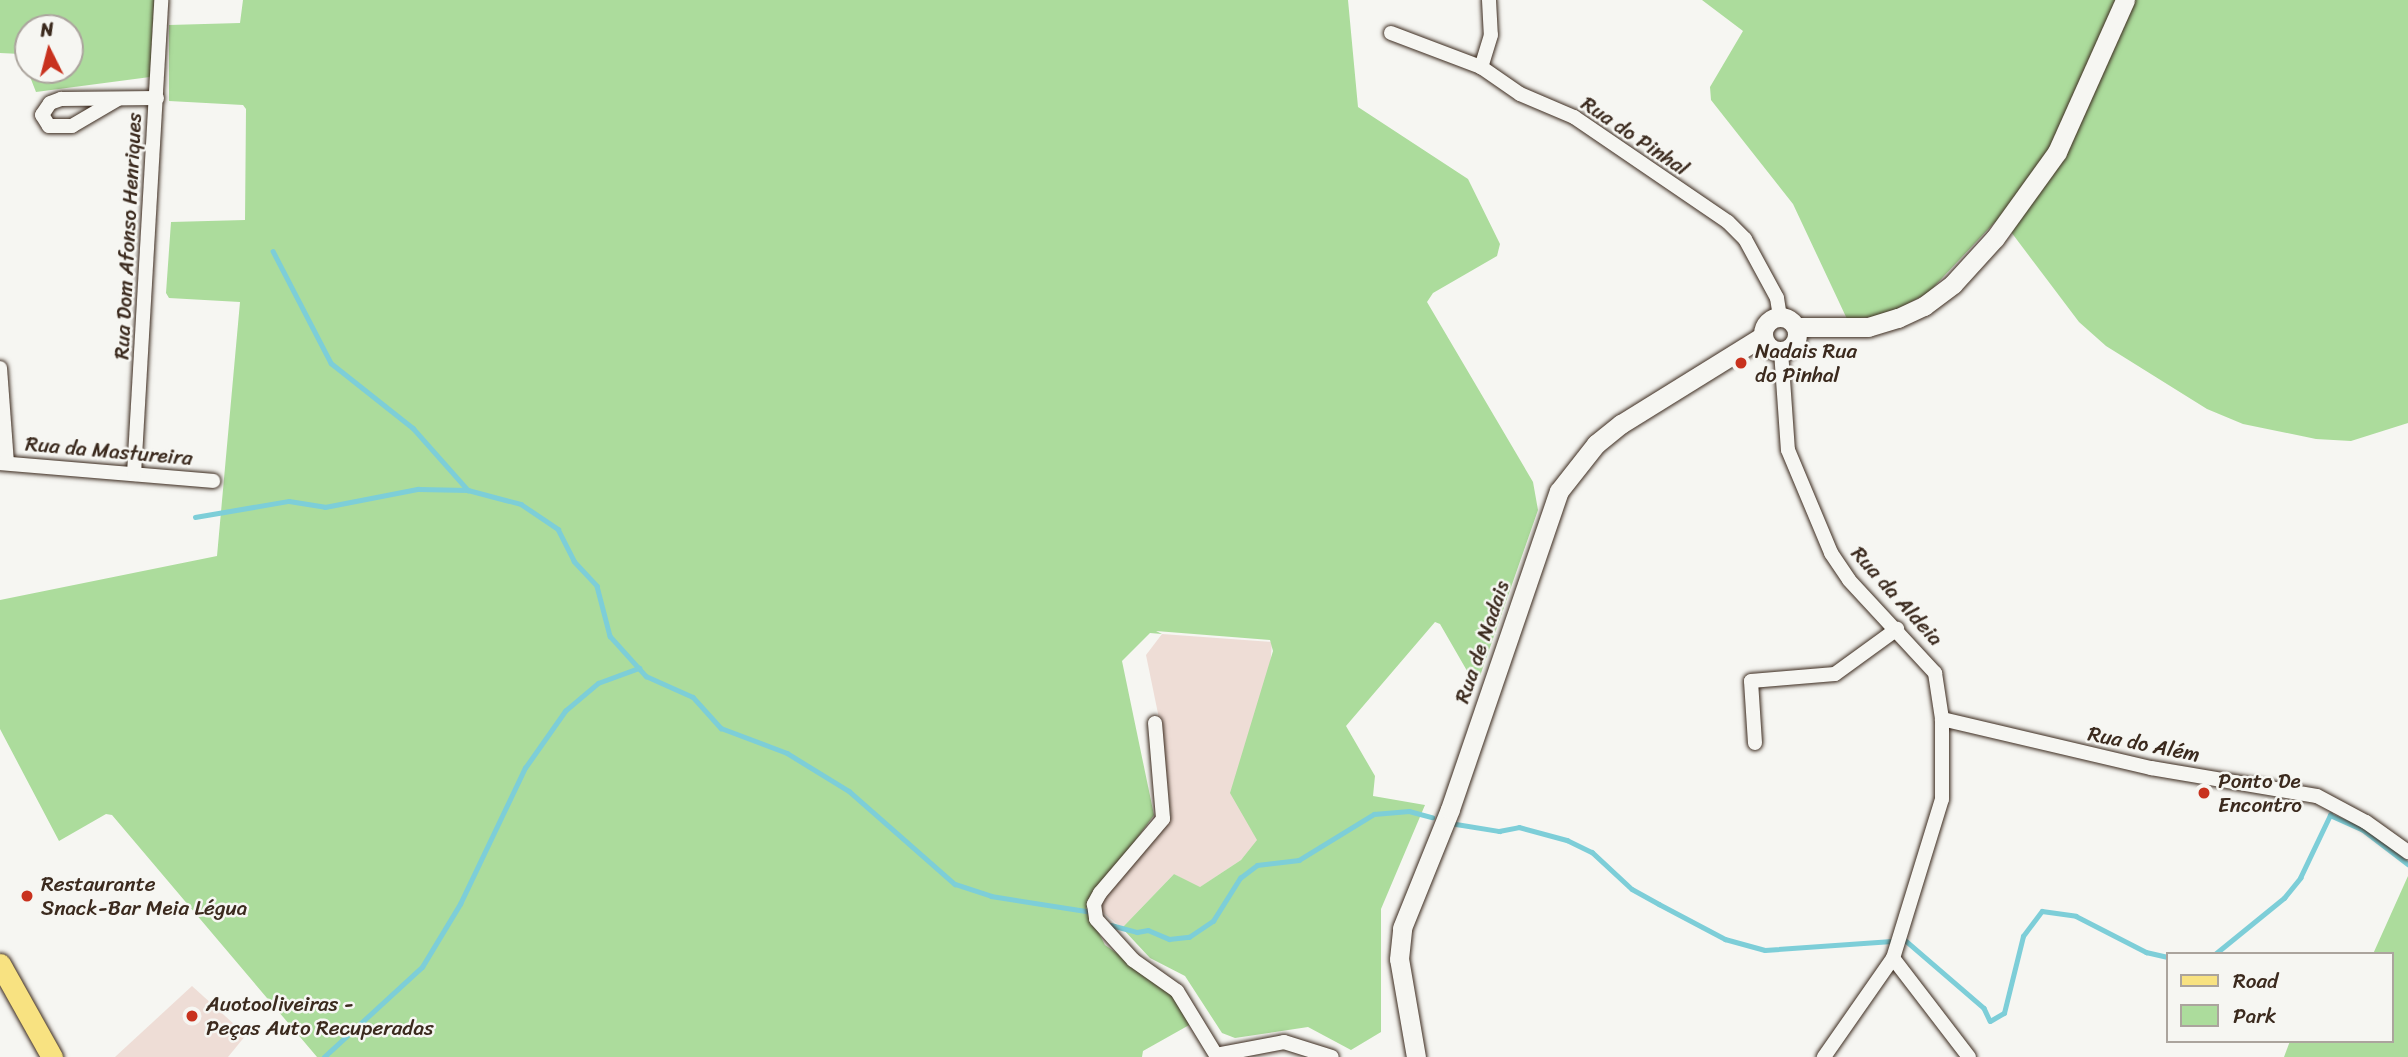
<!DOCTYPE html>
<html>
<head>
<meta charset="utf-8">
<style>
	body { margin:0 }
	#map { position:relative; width:2408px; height:1057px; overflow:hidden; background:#f6f6f2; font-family:Sriracha,sans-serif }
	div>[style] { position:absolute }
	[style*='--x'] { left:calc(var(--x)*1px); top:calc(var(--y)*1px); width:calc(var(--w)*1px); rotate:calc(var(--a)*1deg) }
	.built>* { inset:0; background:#eeddd6 }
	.green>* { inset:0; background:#acdc9c }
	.stream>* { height:4.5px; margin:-2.25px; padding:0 2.25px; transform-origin:2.25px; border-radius:2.25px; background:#7dced8 }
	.roads { filter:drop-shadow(0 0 2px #3b2a1e) drop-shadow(0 0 2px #3b2a1e) }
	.street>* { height:14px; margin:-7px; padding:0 7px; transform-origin:7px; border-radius:7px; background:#f6f6f2 }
	.secondary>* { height:19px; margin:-9.5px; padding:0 9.5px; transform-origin:9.5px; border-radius:9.5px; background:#f6f6f2 }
	.secondary>.ring { margin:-9.5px; padding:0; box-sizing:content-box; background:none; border:19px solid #f6f6f2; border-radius:50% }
	.primary>* { height:21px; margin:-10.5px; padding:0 10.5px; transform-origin:10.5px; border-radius:10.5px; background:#f8e281 }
	.dots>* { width:19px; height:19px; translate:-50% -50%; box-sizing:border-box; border:4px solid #f6f6f2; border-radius:50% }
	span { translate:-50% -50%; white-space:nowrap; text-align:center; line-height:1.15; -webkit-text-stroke:5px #f6f6f2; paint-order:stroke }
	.street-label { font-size:21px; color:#3b2a1e }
	.poi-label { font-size:21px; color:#3b2a1e }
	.left { translate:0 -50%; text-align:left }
	.legend { position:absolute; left:2166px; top:952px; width:228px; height:91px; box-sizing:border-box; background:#f6f6f2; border:2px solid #aba49d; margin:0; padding:9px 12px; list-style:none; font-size:21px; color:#3b2a1e }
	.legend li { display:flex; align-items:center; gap:14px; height:35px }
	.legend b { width:35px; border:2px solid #aba49d }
	.north { position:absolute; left:14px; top:14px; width:70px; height:70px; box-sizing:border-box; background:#f6f6f2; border:2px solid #aba49d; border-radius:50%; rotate:354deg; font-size:19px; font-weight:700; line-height:28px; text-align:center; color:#3b2a1e }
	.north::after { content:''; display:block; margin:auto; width:24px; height:32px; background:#c8321e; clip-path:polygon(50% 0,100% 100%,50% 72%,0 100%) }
</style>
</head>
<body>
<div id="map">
	<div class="built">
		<i style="clip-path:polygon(1162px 634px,1272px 642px,1258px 840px,1241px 860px,1199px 888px,1174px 874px,1122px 928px,1100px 910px,1105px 893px,1171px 817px,1163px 738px,1146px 655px)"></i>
		<i style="clip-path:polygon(192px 986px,246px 1035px,228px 1057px,115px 1057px)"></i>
	</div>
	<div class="green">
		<i style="clip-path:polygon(evenodd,0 0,154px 0,150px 77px,36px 92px,21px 54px,0 53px,0 0,28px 28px,70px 28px,70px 70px,28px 70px,28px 28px)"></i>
		<i style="clip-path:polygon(243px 0,1348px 0,1358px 107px,1468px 179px,1500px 244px,1497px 256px,1433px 293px,1427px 302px,1533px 482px,1538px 510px,1480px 676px,1470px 676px,1440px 624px,1435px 622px,1346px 726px,1375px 776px,1373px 796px,1425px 805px,1381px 909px,1381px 1032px,1351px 1050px,1308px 1027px,1235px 1038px,1222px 1033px,1185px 976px,1150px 958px,1122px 928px,1174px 874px,1200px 887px,1241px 860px,1257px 840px,1230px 793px,1273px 651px,1270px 640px,1156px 631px,1162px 634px,1150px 633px,1122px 661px,1154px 815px,1086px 908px,1105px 945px,1173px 992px,1191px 1024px,1143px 1051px,1142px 1057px,317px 1057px,112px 815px,106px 814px,59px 841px,0 729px,0 600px,217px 556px,240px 302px,169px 298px,166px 293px,171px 222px,245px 220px,246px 109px,243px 105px,169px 101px,169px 25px,240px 23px)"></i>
		<i style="clip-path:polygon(1702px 0,2408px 0,2408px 423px,2351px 441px,2316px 439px,2243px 424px,2207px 409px,2106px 346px,2079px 322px,2005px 224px,1995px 222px,1928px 293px,1884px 316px,1847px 319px,1793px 204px,1711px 100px,1710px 87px,1743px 31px)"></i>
		<i style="clip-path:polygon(2408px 876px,2408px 1057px,2284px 1057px,2290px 1041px,2392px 1041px,2392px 954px,2373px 954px)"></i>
	</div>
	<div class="stream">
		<i style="--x:273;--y:251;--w:126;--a:62.6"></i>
		<i style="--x:331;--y:363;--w:105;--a:38.4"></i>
		<i style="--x:413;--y:428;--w:83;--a:48.4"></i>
		<i style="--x:195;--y:517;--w:95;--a:-9.7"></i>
		<i style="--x:289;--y:501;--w:36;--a:9"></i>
		<i style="--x:325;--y:507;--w:95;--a:-11"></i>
		<i style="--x:418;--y:489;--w:50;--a:1.1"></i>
		<i style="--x:468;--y:490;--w:55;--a:14.8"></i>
		<i style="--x:521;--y:504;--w:45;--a:34"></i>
		<i style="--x:558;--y:529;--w:36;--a:63"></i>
		<i style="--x:574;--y:561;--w:34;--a:47"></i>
		<i style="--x:597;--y:586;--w:52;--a:75.4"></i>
		<i style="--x:610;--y:636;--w:54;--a:48"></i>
		<i style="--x:646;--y:676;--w:51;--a:24.1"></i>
		<i style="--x:693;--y:697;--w:42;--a:47.9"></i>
		<i style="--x:721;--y:728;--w:71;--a:20.7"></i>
		<i style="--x:787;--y:753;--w:73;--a:31.5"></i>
		<i style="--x:849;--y:791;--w:141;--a:41.3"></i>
		<i style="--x:955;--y:884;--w:38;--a:18"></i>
		<i style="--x:991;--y:896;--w:102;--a:9"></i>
		<i style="--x:1456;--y:824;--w:44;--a:9.2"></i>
		<i style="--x:1499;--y:831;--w:20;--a:-11"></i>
		<i style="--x:1519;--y:827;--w:50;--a:15.2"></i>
		<i style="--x:1567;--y:840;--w:28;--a:26"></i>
		<i style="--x:1592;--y:852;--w:54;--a:42.8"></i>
		<i style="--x:1632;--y:889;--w:31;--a:29"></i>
		<i style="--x:1659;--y:904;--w:75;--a:27.9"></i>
		<i style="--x:1725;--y:939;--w:41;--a:15.4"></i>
		<i style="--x:1765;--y:950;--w:127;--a:-4.1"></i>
		<i style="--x:1111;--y:925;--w:27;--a:15"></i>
		<i style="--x:1137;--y:932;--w:11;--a:-10"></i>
		<i style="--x:1148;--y:930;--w:23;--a:23"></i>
		<i style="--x:1169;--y:939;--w:20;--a:-6"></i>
		<i style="--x:1189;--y:937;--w:29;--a:-34"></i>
		<i style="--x:1213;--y:921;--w:51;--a:-57.9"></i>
		<i style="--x:1240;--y:878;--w:21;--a:-37"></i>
		<i style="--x:1257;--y:865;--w:42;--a:-6.8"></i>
		<i style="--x:1299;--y:860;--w:88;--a:-31.5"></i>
		<i style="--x:1374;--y:814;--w:35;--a:-5"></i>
		<i style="--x:1409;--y:811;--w:24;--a:15"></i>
		<i style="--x:1905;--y:940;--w:104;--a:40.7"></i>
		<i style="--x:1984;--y:1008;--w:14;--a:65"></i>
		<i style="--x:1990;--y:1021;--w:16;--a:-30"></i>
		<i style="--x:2004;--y:1013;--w:79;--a:-76.1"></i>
		<i style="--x:2023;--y:936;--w:31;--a:-53"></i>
		<i style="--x:2042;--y:911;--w:34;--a:8"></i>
		<i style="--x:2076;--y:916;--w:79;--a:27.2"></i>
		<i style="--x:2146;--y:952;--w:23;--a:13"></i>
		<i style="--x:2215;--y:954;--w:89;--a:-39.1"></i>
		<i style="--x:2284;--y:898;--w:26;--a:-51"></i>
		<i style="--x:2300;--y:878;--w:70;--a:-64.5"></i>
		<i style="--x:2330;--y:815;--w:35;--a:24"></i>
		<i style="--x:2362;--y:829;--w:58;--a:37.3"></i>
		<i style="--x:324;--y:1057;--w:133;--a:-42.6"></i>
		<i style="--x:422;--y:967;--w:74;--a:-58.9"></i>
		<i style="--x:460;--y:904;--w:151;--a:-64.5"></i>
		<i style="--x:525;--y:768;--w:70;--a:-54.9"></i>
		<i style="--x:565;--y:711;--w:43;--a:-40.3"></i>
		<i style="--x:598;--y:683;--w:44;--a:-20.1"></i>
	</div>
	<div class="roads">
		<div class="street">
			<i style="--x:1489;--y:0;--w:35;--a:87"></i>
			<i style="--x:1491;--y:35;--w:34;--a:107"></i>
			<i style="--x:1481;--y:67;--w:47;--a:34.7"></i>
			<i style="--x:1520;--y:94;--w:59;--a:23.1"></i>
			<i style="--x:1574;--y:117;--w:186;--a:34.3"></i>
			<i style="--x:1728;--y:222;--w:24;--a:45"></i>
			<i style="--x:1745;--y:239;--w:67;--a:61.5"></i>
			<i style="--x:1777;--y:298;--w:19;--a:81"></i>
			<i style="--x:1391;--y:33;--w:96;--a:20.7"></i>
			<i style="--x:118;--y:99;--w:53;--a:149.6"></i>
			<i style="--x:72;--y:126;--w:23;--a:180"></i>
			<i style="--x:49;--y:126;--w:13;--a:-122"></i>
			<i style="--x:42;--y:115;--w:14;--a:-56"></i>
			<i style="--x:50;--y:103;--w:12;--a:-20"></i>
			<i style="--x:61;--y:99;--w:96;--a:-0.6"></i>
			<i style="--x:1781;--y:351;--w:99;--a:86"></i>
			<i style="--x:1788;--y:450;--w:112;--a:67.3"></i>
			<i style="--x:1831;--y:553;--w:32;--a:56"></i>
			<i style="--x:1849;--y:580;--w:127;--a:47.2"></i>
			<i style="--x:1935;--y:673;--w:47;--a:81.3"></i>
			<i style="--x:1942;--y:719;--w:80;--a:90"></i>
			<i style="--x:1942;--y:799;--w:166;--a:107.1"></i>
			<i style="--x:1893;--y:958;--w:121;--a:124.9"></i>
			<i style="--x:0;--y:368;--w:95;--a:85.8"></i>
			<i style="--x:0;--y:463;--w:214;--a:4.8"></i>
			<i style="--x:134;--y:474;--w:475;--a:-86.7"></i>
			<i style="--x:1942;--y:719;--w:215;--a:13.2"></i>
			<i style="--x:2151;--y:768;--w:168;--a:9.6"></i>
			<i style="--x:2317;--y:796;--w:55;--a:28"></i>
			<i style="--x:2366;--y:822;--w:52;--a:35.5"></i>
			<i style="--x:1155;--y:723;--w:96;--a:85.2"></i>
			<i style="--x:1163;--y:819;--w:97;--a:130.4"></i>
			<i style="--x:1100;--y:893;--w:13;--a:119"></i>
			<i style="--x:1094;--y:904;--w:15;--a:82"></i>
			<i style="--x:1096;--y:919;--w:55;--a:47.9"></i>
			<i style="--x:1133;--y:960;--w:54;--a:35.2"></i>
			<i style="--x:1177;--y:991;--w:75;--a:58.6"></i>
			<i style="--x:1216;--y:1055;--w:69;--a:-10.8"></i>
			<i style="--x:1284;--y:1042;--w:50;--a:17.4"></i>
			<i style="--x:1755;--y:743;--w:62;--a:-93.7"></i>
			<i style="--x:1751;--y:681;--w:84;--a:-4.8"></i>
			<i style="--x:1835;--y:674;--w:77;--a:-36"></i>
			<i style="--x:1893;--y:958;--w:125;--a:52.5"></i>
		</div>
		<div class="secondary">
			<i class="ring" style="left:1763px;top:317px;width:15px;height:15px"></i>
			<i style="--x:1796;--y:327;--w:72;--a:0"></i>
			<i style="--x:1868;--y:327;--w:31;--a:-17"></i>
			<i style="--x:1898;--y:318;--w:29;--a:-25"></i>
			<i style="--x:1924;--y:306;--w:36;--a:-37"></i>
			<i style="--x:1953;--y:284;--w:62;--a:-47.6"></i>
			<i style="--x:1995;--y:238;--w:106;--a:-54.2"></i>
			<i style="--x:2057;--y:152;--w:167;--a:-65.9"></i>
			<i style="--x:1416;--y:1057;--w:99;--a:-99.8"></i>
			<i style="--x:1399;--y:959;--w:31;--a:-84"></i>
			<i style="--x:1402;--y:928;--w:128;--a:-68"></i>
			<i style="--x:1450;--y:809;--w:336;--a:-71.1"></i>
			<i style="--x:1559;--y:491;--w:60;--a:-51.8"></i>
			<i style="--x:1596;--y:444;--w:32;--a:-39"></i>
			<i style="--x:1621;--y:424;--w:167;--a:-31.8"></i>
		</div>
		<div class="primary">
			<i style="--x:0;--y:964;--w:107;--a:60.8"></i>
		</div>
	</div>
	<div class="dots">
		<i style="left:1741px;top:363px;background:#c8321e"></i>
		<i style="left:2204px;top:793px;background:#c8321e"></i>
		<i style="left:27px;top:896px;background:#c8321e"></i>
		<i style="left:192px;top:1016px;background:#c8321e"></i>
	</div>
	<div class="street-label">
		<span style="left:1635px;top:136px;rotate:34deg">Rua do Pinhal</span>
		<span style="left:128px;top:236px;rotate:-87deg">Rua Dom Afonso Henriques</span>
		<span style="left:109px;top:451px;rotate:5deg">Rua da Mastureira</span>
		<span style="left:1897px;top:596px;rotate:48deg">Rua da Aldeia</span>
		<span style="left:1482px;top:642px;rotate:-71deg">Rua de Nadais</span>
		<span style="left:2144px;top:744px;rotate:11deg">Rua do Além</span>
	</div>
	<div class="poi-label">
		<span class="left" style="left:1755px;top:363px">Nadais Rua<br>do Pinhal</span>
		<span class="left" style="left:2218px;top:793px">Ponto De<br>Encontro</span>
		<span class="left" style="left:41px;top:896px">Restaurante<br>Snack-Bar Meia Légua</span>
		<span class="left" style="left:206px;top:1016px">Auotooliveiras -<br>Peças Auto Recuperadas</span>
	</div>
	<ul class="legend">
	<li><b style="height:9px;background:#f8e281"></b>Road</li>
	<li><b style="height:19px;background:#acdc9c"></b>Park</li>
	</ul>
	<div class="north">N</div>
</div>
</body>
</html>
